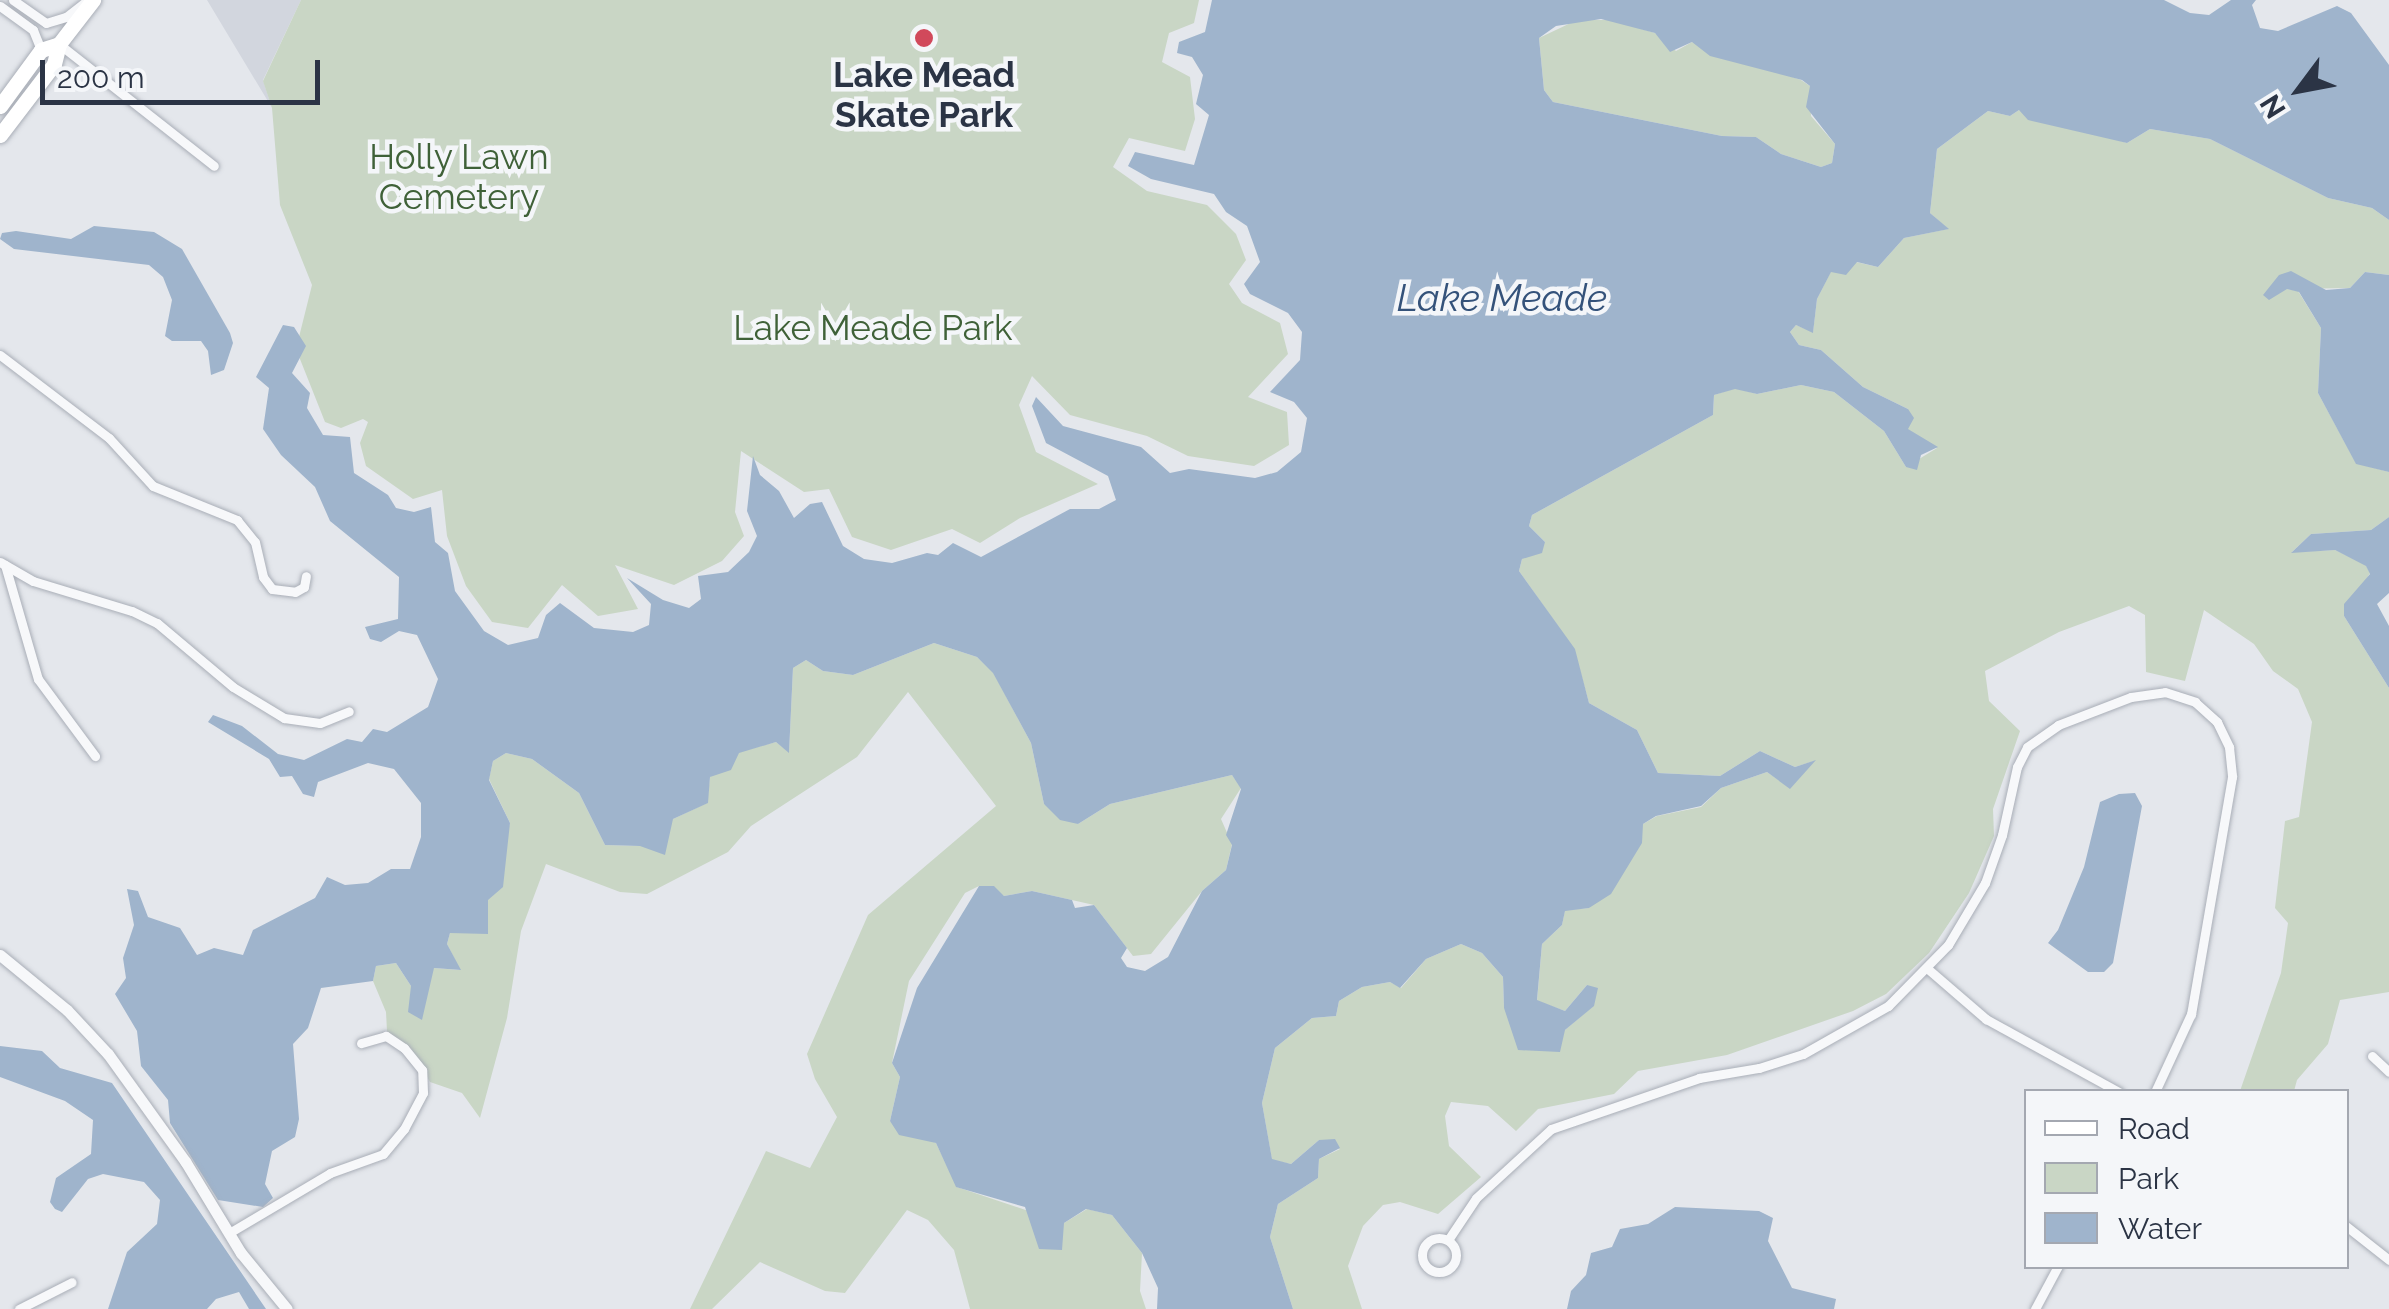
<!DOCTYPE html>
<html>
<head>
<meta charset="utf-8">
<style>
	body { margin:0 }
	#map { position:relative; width:2389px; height:1309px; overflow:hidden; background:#e4e7ec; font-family:Raleway,sans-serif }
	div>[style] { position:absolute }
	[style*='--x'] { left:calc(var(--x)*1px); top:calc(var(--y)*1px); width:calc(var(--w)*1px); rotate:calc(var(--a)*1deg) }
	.built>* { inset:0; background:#d2d6de }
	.green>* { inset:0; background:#c9d6c5 }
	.water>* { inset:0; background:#9fb4cc }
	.roads { filter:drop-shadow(0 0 2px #a9aeb7) drop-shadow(0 0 2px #a9aeb7) }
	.minor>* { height:9px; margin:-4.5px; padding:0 4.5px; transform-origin:4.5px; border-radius:4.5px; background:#f7f8fa }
	.minor>.ring { margin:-4.5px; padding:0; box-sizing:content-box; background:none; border:9px solid #f7f8fa; border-radius:50% }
	.tertiary>* { height:11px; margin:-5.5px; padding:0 5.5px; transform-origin:5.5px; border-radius:5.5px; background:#f7f8fa }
	.primary>* { height:15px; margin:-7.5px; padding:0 7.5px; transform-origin:7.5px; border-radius:7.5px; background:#fff }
	.dots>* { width:28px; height:28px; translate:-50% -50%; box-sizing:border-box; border:5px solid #f4f6f9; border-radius:50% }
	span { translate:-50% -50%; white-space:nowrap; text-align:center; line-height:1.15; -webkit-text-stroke:9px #f4f6f9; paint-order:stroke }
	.poi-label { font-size:35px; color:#2b3445; font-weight:700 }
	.park-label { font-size:35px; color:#3f6138 }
	.water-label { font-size:38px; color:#34527a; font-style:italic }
	.legend { position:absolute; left:2024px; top:1089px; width:325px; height:180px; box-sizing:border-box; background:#f4f6f9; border:2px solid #a4a8b1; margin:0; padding:12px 18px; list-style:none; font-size:30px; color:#2b3445 }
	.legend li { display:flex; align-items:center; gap:20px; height:50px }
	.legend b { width:50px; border:2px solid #a4a8b1 }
	.north { position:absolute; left:2249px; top:40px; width:100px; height:100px; -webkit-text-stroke:8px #f4f6f9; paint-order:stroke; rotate:238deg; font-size:28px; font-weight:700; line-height:40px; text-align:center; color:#2b3445 }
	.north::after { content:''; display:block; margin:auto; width:35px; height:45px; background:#2b3445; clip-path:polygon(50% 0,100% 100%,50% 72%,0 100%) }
	.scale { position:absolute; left:40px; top:60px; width:280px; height:45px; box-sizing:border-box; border:5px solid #2b3445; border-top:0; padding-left:12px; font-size:30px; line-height:35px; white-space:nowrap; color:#2b3445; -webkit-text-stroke:8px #f4f6f9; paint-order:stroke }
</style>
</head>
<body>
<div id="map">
	<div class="built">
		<i style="clip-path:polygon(207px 0,301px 0,263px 80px,272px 108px)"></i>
	</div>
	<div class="green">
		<i style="clip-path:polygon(301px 0,1199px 0,1194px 23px,1169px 33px,1162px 62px,1190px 77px,1195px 119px,1185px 151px,1129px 138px,1113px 167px,1147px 191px,1207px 205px,1236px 234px,1246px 260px,1229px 284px,1242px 303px,1280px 323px,1288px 354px,1248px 397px,1287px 412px,1289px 445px,1254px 466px,1188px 456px,1147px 436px,1070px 415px,1032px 376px,1019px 405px,1036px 452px,1098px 484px,1020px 518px,980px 543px,952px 529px,891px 550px,852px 537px,829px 489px,804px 492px,741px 451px,735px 512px,744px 536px,722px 561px,674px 585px,615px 565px,638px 609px,598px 616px,562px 585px,528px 628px,492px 622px,466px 586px,447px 536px,442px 490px,413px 499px,366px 466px,360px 443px,368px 422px,363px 419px,341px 428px,325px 422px,296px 349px,312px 285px,280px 205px,272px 108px,263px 81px)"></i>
		<i style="clip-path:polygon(1577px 20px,1612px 20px,1655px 33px,1676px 51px,1692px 42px,1801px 80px,1810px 86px,1811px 116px,1835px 144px,1832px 163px,1821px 167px,1781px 154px,1756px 137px,1722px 136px,1553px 102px,1544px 90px,1539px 38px)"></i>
		<i style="clip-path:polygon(2019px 110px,2127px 143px,2150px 129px,2210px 139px,2328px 198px,2372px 208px,2389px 220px,2389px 275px,2365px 272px,2350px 288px,2287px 289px,2298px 291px,2321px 328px,2318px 393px,2356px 463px,2389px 472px,2389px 517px,2371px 530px,2311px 534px,2292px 552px,2335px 550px,2366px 565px,2370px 573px,2344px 616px,2389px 688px,2389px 992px,2340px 1000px,2328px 1044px,2297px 1080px,2294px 1091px,2240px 1091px,2281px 973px,2288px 923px,2275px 908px,2285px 821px,2299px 817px,2312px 722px,2298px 689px,2273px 671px,2254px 644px,2204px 610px,2185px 681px,2146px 672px,2145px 615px,2129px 606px,2059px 632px,1985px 671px,1989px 701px,2020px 731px,1993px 809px,1994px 836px,1969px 893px,1929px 953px,1886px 994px,1853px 1011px,1727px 1055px,1638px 1071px,1614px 1094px,1538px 1109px,1516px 1131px,1488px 1106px,1451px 1102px,1445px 1116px,1449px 1146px,1481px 1177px,1438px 1214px,1400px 1202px,1383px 1205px,1363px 1226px,1348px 1266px,1362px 1309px,1293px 1309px,1270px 1237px,1278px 1204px,1318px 1178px,1319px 1159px,1340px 1149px,1319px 1140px,1291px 1164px,1272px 1160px,1262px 1103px,1275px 1048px,1312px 1018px,1336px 1016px,1339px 1001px,1362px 987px,1390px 982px,1401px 988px,1426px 959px,1461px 944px,1482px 953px,1503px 977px,1504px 1008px,1565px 1030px,1593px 1006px,1587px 985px,1565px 1011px,1537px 1001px,1542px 944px,1562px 925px,1565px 910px,1589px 908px,1643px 824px,1657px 816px,1701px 807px,1721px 788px,1767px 772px,1790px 788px,1814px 761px,1795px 767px,1760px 751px,1720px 776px,1658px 773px,1637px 730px,1589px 703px,1574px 649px,1519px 571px,1522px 559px,1545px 542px,1529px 526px,1532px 515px,1713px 415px,1714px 395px,1735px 388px,1757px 394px,1801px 385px,1834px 392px,1884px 431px,1906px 467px,1937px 448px,1907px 429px,1908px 409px,1863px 387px,1821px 350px,1799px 345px,1790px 332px,1796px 325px,1813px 332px,1817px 299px,1831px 271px,1856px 262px,1878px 267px,1904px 238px,1948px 229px,1930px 213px,1937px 149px,1988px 111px,2010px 116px)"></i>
		<i style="clip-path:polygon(934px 643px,977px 657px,993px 672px,1031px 743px,1044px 804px,1078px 824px,1110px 804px,1232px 775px,1241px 788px,1221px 819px,1232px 844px,1226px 870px,1202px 891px,1151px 954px,1133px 956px,1094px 905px,1032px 891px,1004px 896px,979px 886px,965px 893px,909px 981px,892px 1063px,900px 1077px,890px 1121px,936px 1143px,957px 1187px,1064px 1223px,1087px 1209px,1112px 1215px,1142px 1253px,1140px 1291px,1146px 1309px,970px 1309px,954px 1250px,928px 1220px,907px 1210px,845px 1293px,825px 1291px,760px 1262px,712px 1309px,690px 1309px,766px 1151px,810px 1168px,837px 1117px,815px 1079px,807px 1054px,868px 915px,996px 806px,908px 692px,857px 757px,751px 826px,728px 852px,647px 894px,620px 892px,546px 864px,521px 931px,507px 1018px,480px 1118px,462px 1093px,430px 1082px,416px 1057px,387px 1031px,386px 1012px,373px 981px,376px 966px,396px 963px,411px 986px,434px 968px,460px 970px,447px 944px,450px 933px,488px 899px,510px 823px,489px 779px,493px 761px,506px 753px,532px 759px,579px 793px,605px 845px,640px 846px,673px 819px,707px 803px,710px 777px,739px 752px,776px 742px,789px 752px,793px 668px,806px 660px,823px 671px,853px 675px)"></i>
	</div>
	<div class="water">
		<i style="clip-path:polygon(evenodd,1212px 0,2164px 0,2190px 13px,2209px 15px,2231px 0,2256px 0,2252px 5px,2260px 28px,2278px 31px,2337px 6px,2351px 13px,2389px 65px,2389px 220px,2372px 208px,2328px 198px,2210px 139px,2150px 129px,2127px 143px,2028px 120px,2019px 110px,2010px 116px,1988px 111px,1937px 149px,1930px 213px,1949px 229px,1904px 238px,1878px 267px,1857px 262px,1846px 275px,1831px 272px,1817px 299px,1813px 333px,1796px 325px,1790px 332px,1799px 345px,1821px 350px,1863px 387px,1908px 409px,1914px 418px,1908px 429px,1938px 447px,1921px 455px,1917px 470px,1906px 467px,1884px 431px,1834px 392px,1801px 385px,1757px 394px,1735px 389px,1714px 395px,1713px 415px,1532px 515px,1529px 526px,1545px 542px,1542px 553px,1522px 559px,1519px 571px,1575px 649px,1589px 703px,1637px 730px,1658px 773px,1720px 776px,1760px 751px,1795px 767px,1816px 760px,1790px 789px,1767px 772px,1721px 788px,1701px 806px,1656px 816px,1643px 824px,1642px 843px,1611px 894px,1589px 908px,1565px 911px,1562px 925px,1542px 944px,1537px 1000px,1565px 1011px,1587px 985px,1598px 988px,1594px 1006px,1565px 1030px,1560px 1052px,1518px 1050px,1504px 1008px,1503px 977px,1482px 953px,1461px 944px,1426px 959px,1400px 988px,1390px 982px,1362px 987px,1339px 1001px,1336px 1016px,1312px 1018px,1275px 1048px,1262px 1103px,1272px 1159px,1291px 1164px,1319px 1140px,1335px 1139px,1340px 1148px,1319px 1159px,1318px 1178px,1278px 1204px,1270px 1237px,1293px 1309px,1157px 1309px,1158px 1288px,1142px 1253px,1112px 1215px,1086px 1209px,1064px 1223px,1062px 1250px,1039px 1249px,1025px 1207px,956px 1187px,936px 1143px,899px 1135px,890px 1121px,900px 1077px,892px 1063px,917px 988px,979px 886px,994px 886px,1004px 896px,1032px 891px,1072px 900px,1075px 908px,1094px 905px,1127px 948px,1121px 958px,1127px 967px,1145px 971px,1168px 957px,1202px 891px,1226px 870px,1232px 845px,1226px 835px,1241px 789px,1232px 775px,1110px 804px,1078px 824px,1060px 820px,1044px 804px,1031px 743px,993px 673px,977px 657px,934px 643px,853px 675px,823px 671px,806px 660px,793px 668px,789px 753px,776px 742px,739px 753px,731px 770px,710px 777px,708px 803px,673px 819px,665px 855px,640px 846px,605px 845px,579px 793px,532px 759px,506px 753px,493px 761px,489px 780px,510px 823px,503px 887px,488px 900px,488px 934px,450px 933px,447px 944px,461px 970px,434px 968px,422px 1020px,408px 1012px,411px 986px,396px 963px,376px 966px,373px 981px,321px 988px,308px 1028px,293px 1044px,299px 1119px,295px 1137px,272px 1151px,265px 1184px,273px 1198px,263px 1207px,218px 1200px,170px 1123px,168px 1100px,141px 1066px,137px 1031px,115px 994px,126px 978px,123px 958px,134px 925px,127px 889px,138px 891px,148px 917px,180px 928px,197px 955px,214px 948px,243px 955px,253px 930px,315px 898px,327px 877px,345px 885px,368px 883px,391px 869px,410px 869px,421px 837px,421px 803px,394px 769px,368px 763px,318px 782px,314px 797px,303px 794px,292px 776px,280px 777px,269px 759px,208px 722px,213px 715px,242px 726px,278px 754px,304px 760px,347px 739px,362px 742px,373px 729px,387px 732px,428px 707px,438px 679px,417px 635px,399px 631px,381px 642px,370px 639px,365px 627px,398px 619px,399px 577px,330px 521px,315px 487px,281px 455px,263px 429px,269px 388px,256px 377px,283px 325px,294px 327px,306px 346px,292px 373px,310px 393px,307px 408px,323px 435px,350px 437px,354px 473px,388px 495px,396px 508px,414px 512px,431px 507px,435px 542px,448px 553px,455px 591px,484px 631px,508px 645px,538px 638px,546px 615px,560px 603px,594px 628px,633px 632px,649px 625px,651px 604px,627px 578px,663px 600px,689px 608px,701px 599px,698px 576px,728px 572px,749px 552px,757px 536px,747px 511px,753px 456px,760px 475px,779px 491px,794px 518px,810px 504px,822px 502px,843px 546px,864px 559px,892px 563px,927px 553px,938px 555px,953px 543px,981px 557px,1070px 509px,1099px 509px,1116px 500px,1108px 476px,1046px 443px,1032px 406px,1036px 397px,1063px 426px,1141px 447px,1170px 473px,1189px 469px,1255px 478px,1277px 472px,1301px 452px,1307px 418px,1294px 402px,1270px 392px,1300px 360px,1302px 332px,1288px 313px,1250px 294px,1244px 284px,1260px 262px,1247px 226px,1226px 212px,1214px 194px,1151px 179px,1128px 166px,1135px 152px,1194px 165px,1209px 115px,1196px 104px,1203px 75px,1192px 57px,1177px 53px,1179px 42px,1205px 32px,1212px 0,1601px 19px,1655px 33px,1670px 52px,1692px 42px,1710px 56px,1802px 80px,1810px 86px,1806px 107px,1835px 144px,1832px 163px,1821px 167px,1781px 154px,1756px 137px,1722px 136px,1553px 102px,1544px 90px,1539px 38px,1556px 26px,1601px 19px)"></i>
		<i style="clip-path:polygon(94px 226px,154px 232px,182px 249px,230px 333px,233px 343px,224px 370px,211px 375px,208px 351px,201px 341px,172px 341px,165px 336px,172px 300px,163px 277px,149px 265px,14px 249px,0 239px,2px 233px,16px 231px,71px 239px)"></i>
		<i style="clip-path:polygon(2291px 271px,2326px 290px,2350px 288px,2365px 272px,2389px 275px,2389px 472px,2356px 464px,2318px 393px,2321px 328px,2299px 292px,2287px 289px,2269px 300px,2263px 295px,2279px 275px)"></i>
		<i style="clip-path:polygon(2389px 517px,2389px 593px,2377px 604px,2389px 626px,2389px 688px,2344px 616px,2344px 604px,2370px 574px,2366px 566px,2335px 550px,2291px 553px,2311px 534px,2371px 530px)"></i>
		<i style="clip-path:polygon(2135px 793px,2142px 806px,2113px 963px,2104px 972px,2088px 972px,2048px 943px,2058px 930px,2084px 867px,2100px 802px,2119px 794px)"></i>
		<i style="clip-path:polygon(0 1046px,42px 1051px,60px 1068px,112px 1083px,266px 1309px,249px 1309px,239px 1292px,216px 1299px,207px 1309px,108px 1309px,127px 1252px,157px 1224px,160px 1200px,144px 1182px,103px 1174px,88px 1179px,62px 1212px,55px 1209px,50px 1202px,56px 1178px,91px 1154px,93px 1120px,65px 1101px,0 1077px)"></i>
		<i style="clip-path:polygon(1675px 1207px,1759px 1211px,1773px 1218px,1768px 1241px,1792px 1288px,1836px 1299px,1834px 1309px,1567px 1309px,1571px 1291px,1586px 1275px,1591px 1253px,1612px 1247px,1620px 1229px,1648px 1224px)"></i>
	</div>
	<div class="roads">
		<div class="minor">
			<i style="--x:13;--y:0;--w:40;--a:34.9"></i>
			<i style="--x:46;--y:23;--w:21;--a:-17"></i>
			<i style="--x:66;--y:17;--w:24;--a:-38"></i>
			<i style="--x:0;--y:6;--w:41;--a:36"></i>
			<i style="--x:33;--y:30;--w:22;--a:68"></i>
			<i style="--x:59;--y:44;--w:197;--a:38.2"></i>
			<i style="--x:0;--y:355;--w:137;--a:37.3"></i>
			<i style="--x:109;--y:438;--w:65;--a:47.5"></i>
			<i style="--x:153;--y:486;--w:91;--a:22"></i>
			<i style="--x:237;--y:520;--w:28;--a:51"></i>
			<i style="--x:255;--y:542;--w:36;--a:77"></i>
			<i style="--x:263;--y:577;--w:15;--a:53"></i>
			<i style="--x:272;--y:589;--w:23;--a:7"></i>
			<i style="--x:295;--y:592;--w:10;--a:-29"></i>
			<i style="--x:304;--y:587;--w:11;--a:-80"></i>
			<i style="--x:0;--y:562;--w:38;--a:30"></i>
			<i style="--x:33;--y:581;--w:103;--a:16.9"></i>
			<i style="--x:132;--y:611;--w:28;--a:26"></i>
			<i style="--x:157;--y:623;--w:99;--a:40.1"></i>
			<i style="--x:233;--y:687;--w:60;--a:31.3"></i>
			<i style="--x:284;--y:718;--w:36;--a:8"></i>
			<i style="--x:320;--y:723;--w:31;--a:-22"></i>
			<i style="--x:5;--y:565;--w:119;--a:73.9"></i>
			<i style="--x:38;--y:679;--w:96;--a:53.5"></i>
			<i style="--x:1928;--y:969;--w:77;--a:40.8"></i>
			<i style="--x:1986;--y:1019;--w:152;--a:28.8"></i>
			<i style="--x:2372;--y:1056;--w:23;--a:43"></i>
			<i style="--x:2346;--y:1226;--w:55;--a:38.3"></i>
			<i style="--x:229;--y:1233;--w:117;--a:-30.7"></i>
			<i style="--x:330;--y:1173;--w:56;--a:-19.7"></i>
			<i style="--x:383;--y:1154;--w:33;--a:-50"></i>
			<i style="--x:404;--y:1129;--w:41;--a:-62.2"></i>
			<i style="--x:423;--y:1093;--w:23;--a:-92"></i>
			<i style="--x:422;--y:1070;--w:28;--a:-129"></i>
			<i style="--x:404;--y:1048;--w:22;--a:-146"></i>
			<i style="--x:386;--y:1036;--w:26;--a:164"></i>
			<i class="ring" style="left:1422px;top:1238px;width:25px;height:25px"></i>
			<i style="--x:1448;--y:1240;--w:50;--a:-56.3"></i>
			<i style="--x:1476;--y:1198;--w:102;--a:-42.6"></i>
			<i style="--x:1551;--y:1129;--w:157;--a:-19"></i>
			<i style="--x:1699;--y:1078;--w:61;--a:-9.5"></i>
			<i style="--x:1759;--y:1068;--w:46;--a:-17.7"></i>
			<i style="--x:1803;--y:1054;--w:98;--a:-29.5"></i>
			<i style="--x:1888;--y:1006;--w:86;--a:-45.5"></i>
			<i style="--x:1948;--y:945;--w:72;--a:-59.2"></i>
			<i style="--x:1985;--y:883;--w:51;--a:-70.5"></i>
			<i style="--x:2002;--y:835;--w:70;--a:-77.6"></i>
			<i style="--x:2017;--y:767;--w:22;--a:-63"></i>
			<i style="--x:2027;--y:747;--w:38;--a:-35"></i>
			<i style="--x:2058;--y:725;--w:78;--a:-21"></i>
			<i style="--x:2131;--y:697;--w:34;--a:-8"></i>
			<i style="--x:2165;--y:692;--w:32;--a:18"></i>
			<i style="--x:2195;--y:702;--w:30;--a:42"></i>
			<i style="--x:2217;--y:722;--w:28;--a:64"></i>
			<i style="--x:2229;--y:747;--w:30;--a:84"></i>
			<i style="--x:2232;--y:777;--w:241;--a:99.8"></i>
			<i style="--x:2191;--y:1014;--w:86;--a:114.8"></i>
			<i style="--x:19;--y:1309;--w:59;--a:-27"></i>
			<i style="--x:2035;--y:1309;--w:49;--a:-61.9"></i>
		</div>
		<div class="tertiary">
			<i style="--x:0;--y:955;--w:87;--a:39.4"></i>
			<i style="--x:67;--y:1010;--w:60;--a:47"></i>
			<i style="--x:108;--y:1054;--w:132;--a:54.3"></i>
			<i style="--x:185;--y:1161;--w:108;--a:58.7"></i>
			<i style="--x:241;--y:1253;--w:72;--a:50.6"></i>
		</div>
		<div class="primary">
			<i style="--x:0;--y:106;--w:69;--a:-53.8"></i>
			<i style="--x:41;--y:50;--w:19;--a:-18"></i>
			<i style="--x:0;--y:135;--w:89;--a:-52.7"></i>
			<i style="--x:54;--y:64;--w:21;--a:-76"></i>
			<i style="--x:59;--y:44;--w:56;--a:-52.3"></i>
		</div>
	</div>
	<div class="dots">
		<i style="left:924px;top:38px;background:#d1495b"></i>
	</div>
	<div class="poi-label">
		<span style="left:924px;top:95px">Lake Mead<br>Skate Park</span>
	</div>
	<div class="park-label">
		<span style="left:459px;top:177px">Holly Lawn<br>Cemetery</span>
		<span style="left:873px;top:328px">Lake Meade Park</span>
	</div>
	<div class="water-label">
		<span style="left:1502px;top:298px">Lake Meade</span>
	</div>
	<ul class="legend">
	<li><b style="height:12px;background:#fff"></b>Road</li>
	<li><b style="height:28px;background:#c9d6c5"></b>Park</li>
	<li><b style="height:28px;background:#9fb4cc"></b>Water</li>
	</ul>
	<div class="north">N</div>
	<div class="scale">200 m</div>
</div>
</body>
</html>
